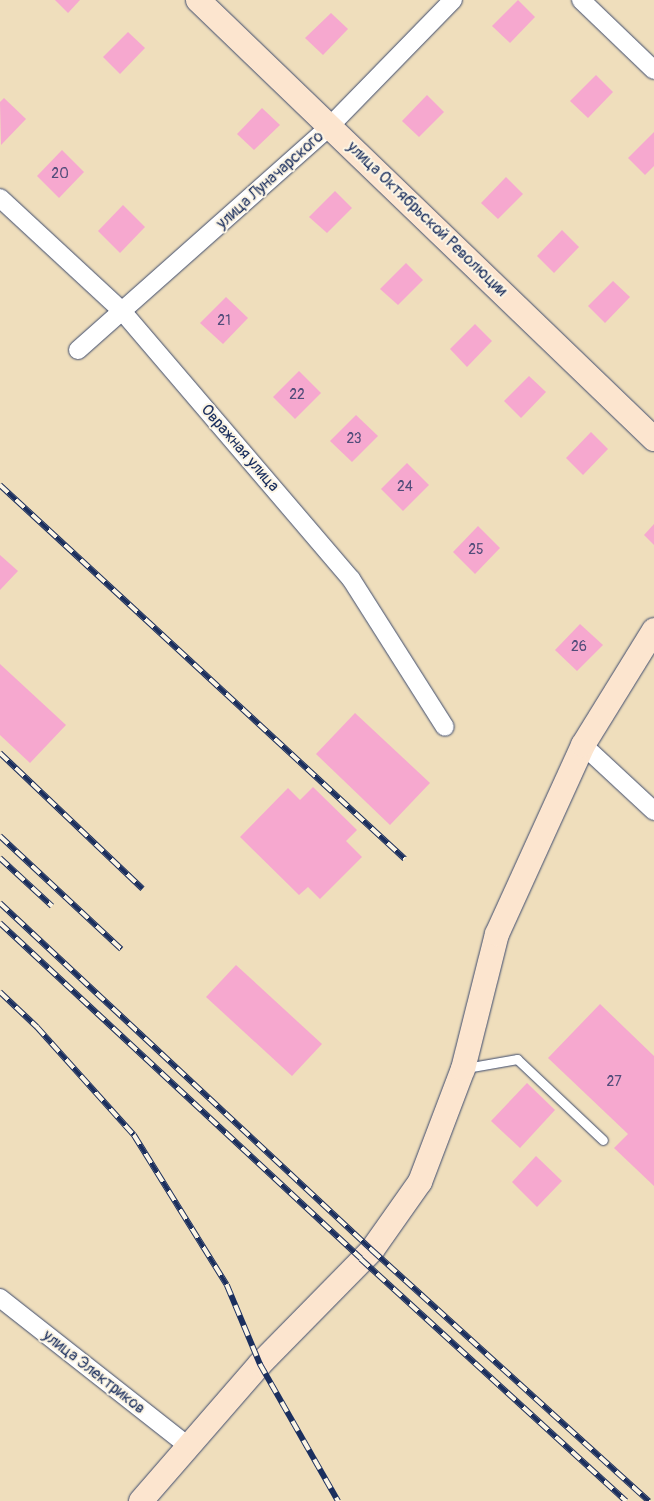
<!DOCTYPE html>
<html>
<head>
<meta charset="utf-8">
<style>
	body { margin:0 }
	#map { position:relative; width:654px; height:1501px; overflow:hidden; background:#efdebc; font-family:Pangolin,sans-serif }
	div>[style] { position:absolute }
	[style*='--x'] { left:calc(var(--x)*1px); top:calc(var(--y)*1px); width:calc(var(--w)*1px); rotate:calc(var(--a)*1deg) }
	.building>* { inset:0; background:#f6a8cf }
	.roads { filter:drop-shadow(0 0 1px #3b496c) drop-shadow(0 0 1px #3b496c) }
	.lane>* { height:9px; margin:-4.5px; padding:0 4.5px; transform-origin:4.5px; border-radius:4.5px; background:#fff }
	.street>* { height:18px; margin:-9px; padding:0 9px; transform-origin:9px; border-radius:9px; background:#fff }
	.secondary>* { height:24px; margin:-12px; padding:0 12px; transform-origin:12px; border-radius:12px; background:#fce5cf }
	.rail>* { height:5.5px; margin-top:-2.75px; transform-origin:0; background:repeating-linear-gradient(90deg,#fcf5e5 0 11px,#1b2f5e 0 22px); box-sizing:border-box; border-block:1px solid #1b2f5e }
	span { translate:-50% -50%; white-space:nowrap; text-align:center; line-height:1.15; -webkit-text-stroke:4px #fcf5e5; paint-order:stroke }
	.number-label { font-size:14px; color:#524d7a }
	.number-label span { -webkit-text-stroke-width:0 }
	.street-label { font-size:16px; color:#1b2f5e }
</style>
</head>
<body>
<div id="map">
	<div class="building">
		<i style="clip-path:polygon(55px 0,80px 0,68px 13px)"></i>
		<i style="clip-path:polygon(518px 0,535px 17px,510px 43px,492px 26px)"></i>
		<i style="clip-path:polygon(331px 13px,348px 29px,323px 55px,305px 38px)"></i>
		<i style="clip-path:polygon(128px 32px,145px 48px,120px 74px,103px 57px)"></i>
		<i style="clip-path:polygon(596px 75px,613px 92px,588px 118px,570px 101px)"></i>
		<i style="clip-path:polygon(427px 95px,444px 112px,419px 137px,402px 121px)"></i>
		<i style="clip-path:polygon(4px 98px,26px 119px,1px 145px,0 102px)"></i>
		<i style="clip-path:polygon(262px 108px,280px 125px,254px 150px,237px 134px)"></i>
		<i style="clip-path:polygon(654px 132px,654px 166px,645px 175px,628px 158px)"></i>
		<i style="clip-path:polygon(62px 150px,84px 172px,59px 198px,37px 176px)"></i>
		<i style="clip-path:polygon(506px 177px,523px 194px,498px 219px,481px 203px)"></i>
		<i style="clip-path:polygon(335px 191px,352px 208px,327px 233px,309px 217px)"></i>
		<i style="clip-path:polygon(123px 205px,145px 227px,120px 253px,98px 231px)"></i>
		<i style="clip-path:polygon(562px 230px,579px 247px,554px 273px,537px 256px)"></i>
		<i style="clip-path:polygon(406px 263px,423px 280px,398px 305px,380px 289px)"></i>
		<i style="clip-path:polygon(613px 281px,630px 297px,605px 323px,588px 306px)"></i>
		<i style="clip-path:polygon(226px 297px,248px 318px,223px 344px,200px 323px)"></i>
		<i style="clip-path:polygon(475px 324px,492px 341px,467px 367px,450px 349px)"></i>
		<i style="clip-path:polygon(299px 371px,321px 393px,295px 419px,273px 397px)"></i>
		<i style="clip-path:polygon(529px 376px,546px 392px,521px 418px,504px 401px)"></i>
		<i style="clip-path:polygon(356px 415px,378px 436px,352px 462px,330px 441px)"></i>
		<i style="clip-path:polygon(591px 432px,608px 449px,583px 475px,566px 458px)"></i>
		<i style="clip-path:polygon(407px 463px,429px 485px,403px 511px,381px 489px)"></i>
		<i style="clip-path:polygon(654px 524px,654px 545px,644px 535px)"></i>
		<i style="clip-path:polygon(478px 526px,500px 548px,475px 574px,453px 552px)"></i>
		<i style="clip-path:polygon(0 555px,18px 571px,0 590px)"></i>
		<i style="clip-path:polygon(580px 624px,603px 645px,577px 671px,555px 650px)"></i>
		<i style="clip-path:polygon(0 664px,66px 725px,30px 763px,0 735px)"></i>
		<i style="clip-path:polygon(355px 713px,430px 783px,390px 825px,316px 754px)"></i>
		<i style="clip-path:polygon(313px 787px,357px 830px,346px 841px,362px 857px,320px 899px,308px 887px,299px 895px,240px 837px,288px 788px,300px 800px)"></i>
		<i style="clip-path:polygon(236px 965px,322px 1044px,292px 1076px,206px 997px)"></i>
		<i style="clip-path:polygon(600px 1004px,654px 1056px,654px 1186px,614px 1148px,628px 1134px,548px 1058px)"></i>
		<i style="clip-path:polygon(527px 1083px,555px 1110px,520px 1148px,491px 1121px)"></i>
		<i style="clip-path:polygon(536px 1156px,562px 1181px,537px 1207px,512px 1182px)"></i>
	</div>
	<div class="roads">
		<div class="lane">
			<i style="--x:466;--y:1068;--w:52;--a:-10"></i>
			<i style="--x:517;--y:1059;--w:118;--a:43.3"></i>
		</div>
		<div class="street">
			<i style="--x:581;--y:0;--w:101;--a:43.8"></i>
			<i style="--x:0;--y:198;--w:166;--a:42.8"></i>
			<i style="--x:122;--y:311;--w:353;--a:49.5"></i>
			<i style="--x:351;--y:579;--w:175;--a:57.6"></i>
			<i style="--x:78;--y:350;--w:337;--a:-41.6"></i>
			<i style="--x:330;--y:126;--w:176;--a:-45.7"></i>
			<i style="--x:583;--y:745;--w:97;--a:42.9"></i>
			<i style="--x:0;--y:1298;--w:239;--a:38.2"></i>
		</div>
		<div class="secondary">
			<i style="--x:198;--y:0;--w:633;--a:43.91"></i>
			<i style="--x:141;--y:1501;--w:181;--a:-49"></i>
			<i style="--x:260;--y:1364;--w:160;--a:-45.5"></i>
			<i style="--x:372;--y:1250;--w:83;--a:-54.8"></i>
			<i style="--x:420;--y:1182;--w:121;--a:-69.2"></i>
			<i style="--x:463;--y:1069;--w:139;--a:-75.9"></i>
			<i style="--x:497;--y:934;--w:208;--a:-65.5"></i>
			<i style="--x:583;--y:745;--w:135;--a:-58.3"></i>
		</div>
	</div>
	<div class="rail">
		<i style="--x:0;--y:485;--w:551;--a:42.72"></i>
		<i style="--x:0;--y:753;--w:197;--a:43.6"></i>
		<i style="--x:0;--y:836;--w:166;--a:43"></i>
		<i style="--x:0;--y:858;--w:71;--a:42.7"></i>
		<i style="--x:0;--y:903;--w:509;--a:43.01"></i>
		<i style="--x:372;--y:1250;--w:374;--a:42.2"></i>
		<i style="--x:0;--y:923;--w:493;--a:42.9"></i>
		<i style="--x:361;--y:1259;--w:359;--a:42.4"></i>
		<i style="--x:0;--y:992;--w:51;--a:43.4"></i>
		<i style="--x:37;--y:1027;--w:145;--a:48.1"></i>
		<i style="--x:134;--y:1135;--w:176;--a:58.2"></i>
		<i style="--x:227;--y:1285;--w:86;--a:67.3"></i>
		<i style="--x:260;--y:1364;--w:158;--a:60.3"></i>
	</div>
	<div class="number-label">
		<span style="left:60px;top:174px">20</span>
		<span style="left:224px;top:321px">21</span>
		<span style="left:297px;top:395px">22</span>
		<span style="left:354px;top:439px">23</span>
		<span style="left:405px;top:487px">24</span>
		<span style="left:476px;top:550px">25</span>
		<span style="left:579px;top:647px">26</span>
		<span style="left:614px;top:1082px">27</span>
	</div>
	<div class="street-label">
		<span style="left:270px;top:180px;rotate:-42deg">улица Луначарского</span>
		<span style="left:427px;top:219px;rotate:44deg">улица Октябрьской Революции</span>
		<span style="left:240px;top:448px;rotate:49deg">Овражная улица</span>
		<span style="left:94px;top:1372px;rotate:38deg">улица Электриков</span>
	</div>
</div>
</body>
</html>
